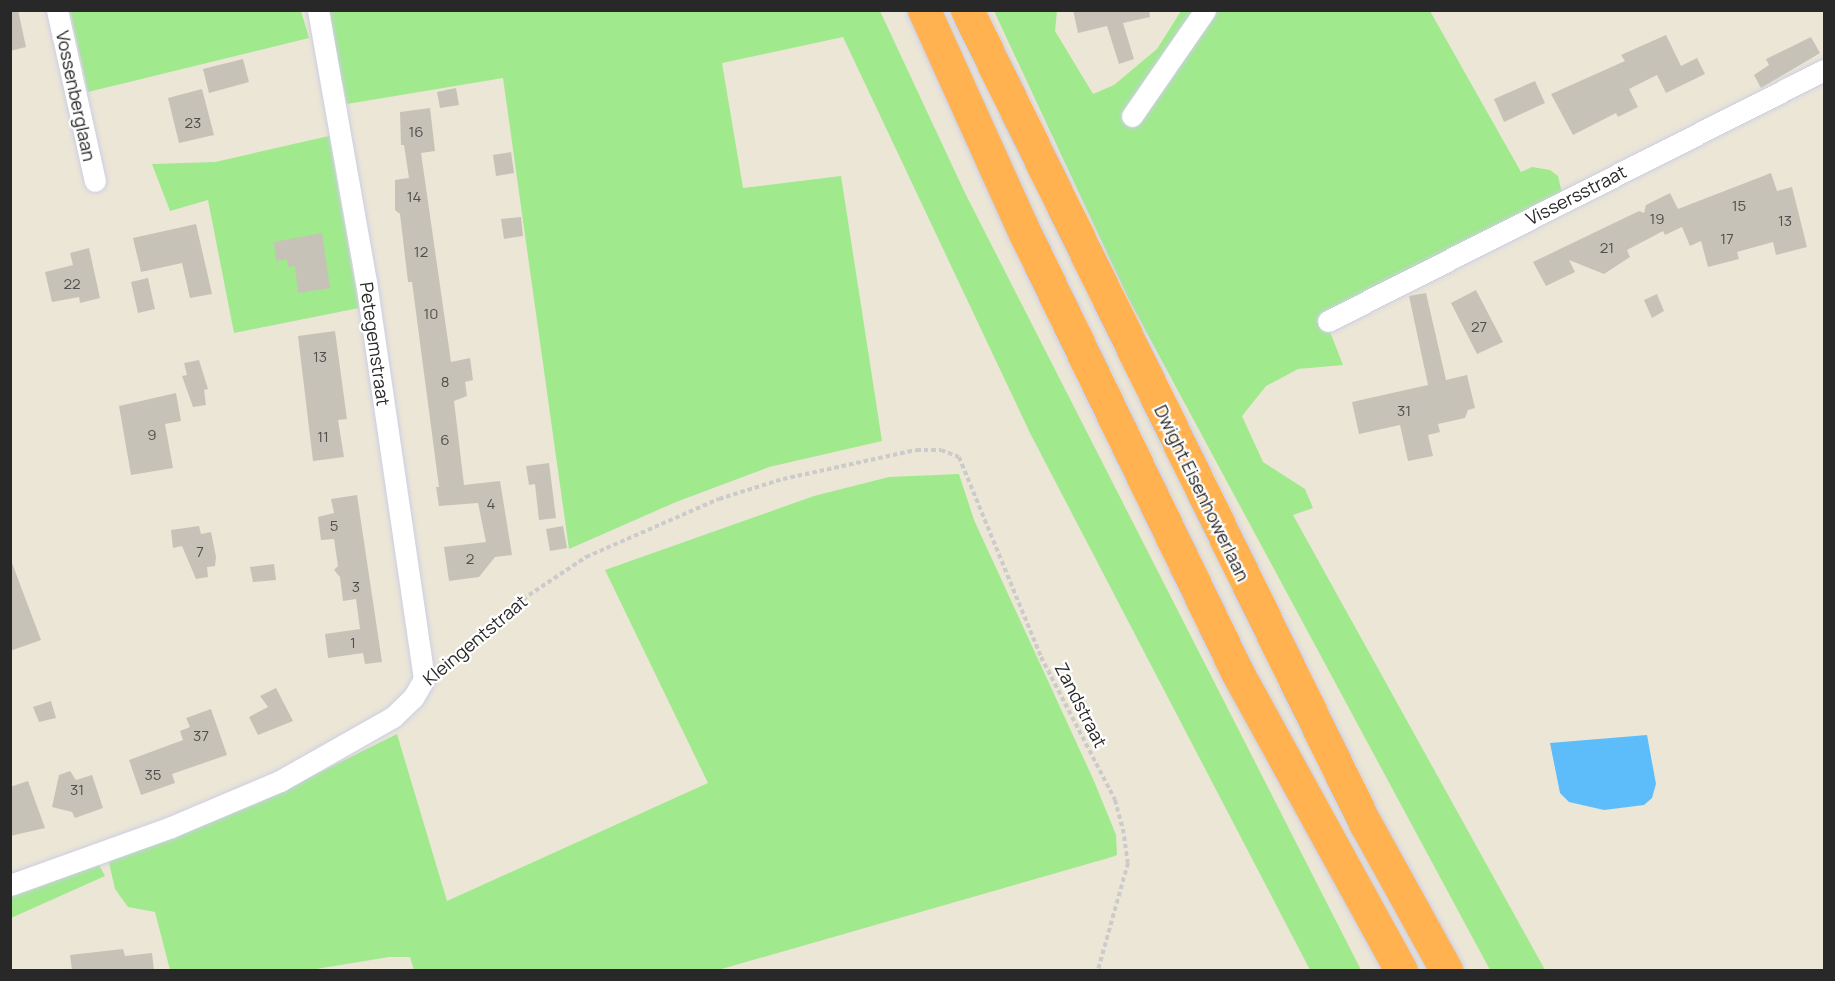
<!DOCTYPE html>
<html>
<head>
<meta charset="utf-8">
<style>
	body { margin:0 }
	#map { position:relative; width:1835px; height:981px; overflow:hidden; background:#ece6d7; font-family:Manrope,sans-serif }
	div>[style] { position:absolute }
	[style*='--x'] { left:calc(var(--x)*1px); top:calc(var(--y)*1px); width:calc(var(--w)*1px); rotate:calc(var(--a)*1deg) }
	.green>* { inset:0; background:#a0e98d }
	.water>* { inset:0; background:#5dbdfb }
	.building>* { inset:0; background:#c7c2b7 }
	.path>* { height:4px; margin-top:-2px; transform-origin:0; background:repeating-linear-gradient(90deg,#cbcbcb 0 4.5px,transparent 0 7.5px) }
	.roads { filter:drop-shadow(0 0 2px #cccee3) drop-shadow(0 0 2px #cccee3) }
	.minor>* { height:21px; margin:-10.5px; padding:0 10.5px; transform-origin:10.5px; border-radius:10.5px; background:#fff }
	.motorway>* { height:33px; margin:-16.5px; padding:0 16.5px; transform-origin:16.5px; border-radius:16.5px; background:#ffb24f }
	span { translate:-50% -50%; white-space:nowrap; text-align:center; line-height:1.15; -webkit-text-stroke:4.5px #fff; paint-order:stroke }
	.number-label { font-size:15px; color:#504e4c }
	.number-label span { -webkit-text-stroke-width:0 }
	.street-label { font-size:18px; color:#282828 }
	.frame { position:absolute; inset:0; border:12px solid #282828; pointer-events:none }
</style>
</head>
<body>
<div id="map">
	<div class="green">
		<i style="clip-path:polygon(70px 11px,301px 11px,309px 38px,88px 92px)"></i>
		<i style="clip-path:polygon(327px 11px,880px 11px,965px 193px,1361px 970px,1310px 970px,1030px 433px,843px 37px,722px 63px,743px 188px,841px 176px,882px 441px,769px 467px,676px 502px,569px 549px,503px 78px,347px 104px)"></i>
		<i style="clip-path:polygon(994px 11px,1057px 11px,1055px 31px,1093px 94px,1114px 85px,1157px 49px,1181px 11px,1430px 11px,1521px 172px,1532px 167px,1550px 170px,1558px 176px,1562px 193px,1323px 314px,1343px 365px,1298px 369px,1266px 386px,1242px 416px,1263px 462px,1305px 489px,1313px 508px,1293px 515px,1545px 970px,1490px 970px,1128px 298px)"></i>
		<i style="clip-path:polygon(329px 136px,359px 308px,234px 333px,208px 200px,170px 211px,152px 164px,215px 162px)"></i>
		<i style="clip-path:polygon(959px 474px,974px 520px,1094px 781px,1116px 835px,1117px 855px,1112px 857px,718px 970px,414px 970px,410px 957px,389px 957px,310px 970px,170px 970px,155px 912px,128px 907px,115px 889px,108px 858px,282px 791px,397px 734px,447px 901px,708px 783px,605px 570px,814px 496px,889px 477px)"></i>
		<i style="clip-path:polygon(89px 862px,99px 865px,105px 876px,11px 918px,11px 891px)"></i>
	</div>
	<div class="water">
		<i style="clip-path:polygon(1647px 735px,1656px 784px,1652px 798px,1644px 805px,1604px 810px,1569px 802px,1560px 793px,1550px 743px)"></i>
	</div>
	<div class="building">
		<i style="clip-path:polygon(10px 10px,18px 10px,26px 47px,10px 51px)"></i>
		<i style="clip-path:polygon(1073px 10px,1149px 10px,1150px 17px,1123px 23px,1134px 59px,1119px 64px,1107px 26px,1078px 33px)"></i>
		<i style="clip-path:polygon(1666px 35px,1681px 66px,1697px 58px,1705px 74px,1666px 93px,1657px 75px,1629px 89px,1638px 107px,1618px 117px,1616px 113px,1573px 135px,1551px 94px,1625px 61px,1621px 55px)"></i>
		<i style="clip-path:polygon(1811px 37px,1820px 53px,1761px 88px,1754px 75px,1769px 65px,1766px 59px)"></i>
		<i style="clip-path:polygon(243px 59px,249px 82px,209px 93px,203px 69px)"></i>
		<i style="clip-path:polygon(1535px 81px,1545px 103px,1504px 122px,1494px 99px)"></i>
		<i style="clip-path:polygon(456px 88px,459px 105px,440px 108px,437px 92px)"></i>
		<i style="clip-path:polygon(202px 89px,214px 135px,179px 143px,168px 98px)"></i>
		<i style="clip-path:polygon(430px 108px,435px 151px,421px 153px,451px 362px,470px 358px,473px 380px,465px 382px,467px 396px,454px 401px,464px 485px,500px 481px,512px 555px,495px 557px,479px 577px,449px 581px,444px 547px,486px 542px,478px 503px,439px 506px,436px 487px,439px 487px,412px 282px,408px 282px,400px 214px,395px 210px,395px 180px,409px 178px,404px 145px,401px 145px,400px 112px)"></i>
		<i style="clip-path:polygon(511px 152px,514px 173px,496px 176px,493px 155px)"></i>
		<i style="clip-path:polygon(1771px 173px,1777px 191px,1792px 187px,1807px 247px,1776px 255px,1773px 242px,1737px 252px,1739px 259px,1708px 267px,1701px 241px,1690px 246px,1682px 227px,1665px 235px,1663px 231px,1627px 250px,1630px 257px,1604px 274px,1569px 260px,1575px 272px,1546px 286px,1533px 262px,1639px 211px,1644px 213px,1646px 205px,1670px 193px,1678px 209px)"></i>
		<i style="clip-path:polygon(521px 217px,523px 236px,504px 239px,501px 219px)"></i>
		<i style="clip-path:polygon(196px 224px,212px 294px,190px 298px,182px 263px,141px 272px,133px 238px)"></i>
		<i style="clip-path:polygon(322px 233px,330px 288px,298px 293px,295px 266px,288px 267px,287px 259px,276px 261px,274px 242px)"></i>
		<i style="clip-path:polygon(89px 248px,100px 298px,80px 303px,79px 297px,52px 302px,45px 272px,73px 265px,70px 253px)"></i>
		<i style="clip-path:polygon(148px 278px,155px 309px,138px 313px,131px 282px)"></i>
		<i style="clip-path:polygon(1476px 290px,1503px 342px,1477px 354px,1451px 303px)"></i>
		<i style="clip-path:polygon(1426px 293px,1446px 380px,1467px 375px,1475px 408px,1468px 410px,1465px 418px,1438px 424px,1440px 432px,1428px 435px,1433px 456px,1408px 461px,1400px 425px,1359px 434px,1352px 402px,1428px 385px,1409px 296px)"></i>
		<i style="clip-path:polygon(1657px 294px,1664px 311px,1652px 318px,1644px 300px)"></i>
		<i style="clip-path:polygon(335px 331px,347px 419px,338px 420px,344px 457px,313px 461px,298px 336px)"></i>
		<i style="clip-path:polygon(199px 360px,208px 389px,204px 390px,206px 405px,193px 407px,182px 376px,187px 375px,184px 363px)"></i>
		<i style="clip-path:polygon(176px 393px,181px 421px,165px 424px,173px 468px,131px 475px,119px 406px)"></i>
		<i style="clip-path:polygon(549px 463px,556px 518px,539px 520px,535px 484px,529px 485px,526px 466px)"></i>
		<i style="clip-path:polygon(357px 495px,382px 662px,365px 664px,363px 653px,328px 658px,325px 634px,360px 629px,356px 599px,343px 601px,340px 577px,334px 570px,338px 566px,334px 539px,321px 540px,318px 517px,334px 513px,331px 499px)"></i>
		<i style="clip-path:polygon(199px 526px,201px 534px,211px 532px,216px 557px,215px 566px,207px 567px,208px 577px,196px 579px,182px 546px,173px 548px,171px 530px)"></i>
		<i style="clip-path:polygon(563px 526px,567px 548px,550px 551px,546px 529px)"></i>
		<i style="clip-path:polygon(12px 563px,41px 640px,10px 651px,10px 564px)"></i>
		<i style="clip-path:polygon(274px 564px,276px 580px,253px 582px,250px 567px)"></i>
		<i style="clip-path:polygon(276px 688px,293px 721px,258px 735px,249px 717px,268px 707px,260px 696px)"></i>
		<i style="clip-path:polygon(51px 701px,56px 718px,39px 722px,33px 707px)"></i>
		<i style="clip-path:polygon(211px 709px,227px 755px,172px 774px,175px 783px,141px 795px,129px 760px,183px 740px,180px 731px,190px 727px,186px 718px)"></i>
		<i style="clip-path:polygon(70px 771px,76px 780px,92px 775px,103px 808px,75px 818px,72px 812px,52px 807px,59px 775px)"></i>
		<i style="clip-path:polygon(28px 781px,45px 828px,10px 836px,10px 787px)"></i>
		<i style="clip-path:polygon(123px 949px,125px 956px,152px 953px,154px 970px,72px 970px,70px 955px)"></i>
	</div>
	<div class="path">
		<i style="--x:441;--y:665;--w:112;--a:-38.5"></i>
		<i style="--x:529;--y:595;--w:69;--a:-33.7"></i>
		<i style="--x:586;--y:557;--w:145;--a:-23.6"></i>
		<i style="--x:719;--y:499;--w:67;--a:-17.4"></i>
		<i style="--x:783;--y:479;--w:136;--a:-12.3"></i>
		<i style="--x:916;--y:450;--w:25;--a:0"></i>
		<i style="--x:941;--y:450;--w:19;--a:21"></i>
		<i style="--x:959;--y:457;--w:216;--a:67.7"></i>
		<i style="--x:1041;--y:657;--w:161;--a:62.6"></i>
		<i style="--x:1115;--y:800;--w:30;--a:75"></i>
		<i style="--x:1123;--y:829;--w:34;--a:82"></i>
		<i style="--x:1128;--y:863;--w:111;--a:105.7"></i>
	</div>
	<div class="roads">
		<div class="minor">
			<i style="--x:57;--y:10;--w:175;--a:77.5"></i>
			<i style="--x:1132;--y:116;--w:129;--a:-55.4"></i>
			<i style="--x:1328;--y:321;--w:556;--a:-26.84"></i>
			<i style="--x:10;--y:885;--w:171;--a:-19.8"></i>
			<i style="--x:171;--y:827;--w:118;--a:-22.9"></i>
			<i style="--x:280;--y:781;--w:130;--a:-29.5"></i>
			<i style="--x:393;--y:717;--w:28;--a:-44"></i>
			<i style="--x:413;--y:698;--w:22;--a:-60"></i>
			<i style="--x:424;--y:679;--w:401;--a:-98.3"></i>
			<i style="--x:366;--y:282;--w:276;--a:-100"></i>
		</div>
		<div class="motorway">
			<i style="--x:924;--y:10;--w:240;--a:65.7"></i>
			<i style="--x:1023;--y:229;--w:492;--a:64.2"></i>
			<i style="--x:1237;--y:672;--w:340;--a:61.2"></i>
			<i style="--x:967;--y:10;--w:905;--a:63.92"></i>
			<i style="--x:1365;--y:823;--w:168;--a:61.1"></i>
		</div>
	</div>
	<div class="number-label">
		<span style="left:193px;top:123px">23</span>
		<span style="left:416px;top:132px">16</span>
		<span style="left:414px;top:197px">14</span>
		<span style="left:1739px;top:206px">15</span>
		<span style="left:1657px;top:219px">19</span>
		<span style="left:1785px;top:221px">13</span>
		<span style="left:1727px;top:239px">17</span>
		<span style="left:1607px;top:248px">21</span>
		<span style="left:421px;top:252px">12</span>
		<span style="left:72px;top:284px">22</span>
		<span style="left:431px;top:314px">10</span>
		<span style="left:1479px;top:327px">27</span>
		<span style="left:320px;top:357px">13</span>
		<span style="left:445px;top:382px">8</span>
		<span style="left:1404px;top:411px">31</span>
		<span style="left:152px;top:435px">9</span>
		<span style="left:323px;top:437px">11</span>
		<span style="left:445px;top:440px">6</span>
		<span style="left:491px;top:504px">4</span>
		<span style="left:334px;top:526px">5</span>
		<span style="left:200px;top:552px">7</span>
		<span style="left:470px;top:559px">2</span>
		<span style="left:356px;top:587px">3</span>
		<span style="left:353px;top:643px">1</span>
		<span style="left:201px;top:736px">37</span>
		<span style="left:153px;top:775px">35</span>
		<span style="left:77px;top:790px">31</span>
	</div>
	<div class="street-label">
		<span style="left:76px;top:96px;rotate:78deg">Vossenberglaan</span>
		<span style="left:1576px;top:195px;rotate:-27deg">Vissersstraat</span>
		<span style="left:375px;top:344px;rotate:82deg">Petegemstraat</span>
		<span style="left:1202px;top:493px;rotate:64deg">Dwight Eisenhowerlaan</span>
		<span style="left:475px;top:640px;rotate:-40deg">Kleingentstraat</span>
		<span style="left:1081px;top:705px;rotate:63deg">Zandstraat</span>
	</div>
	<div class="frame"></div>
</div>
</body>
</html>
